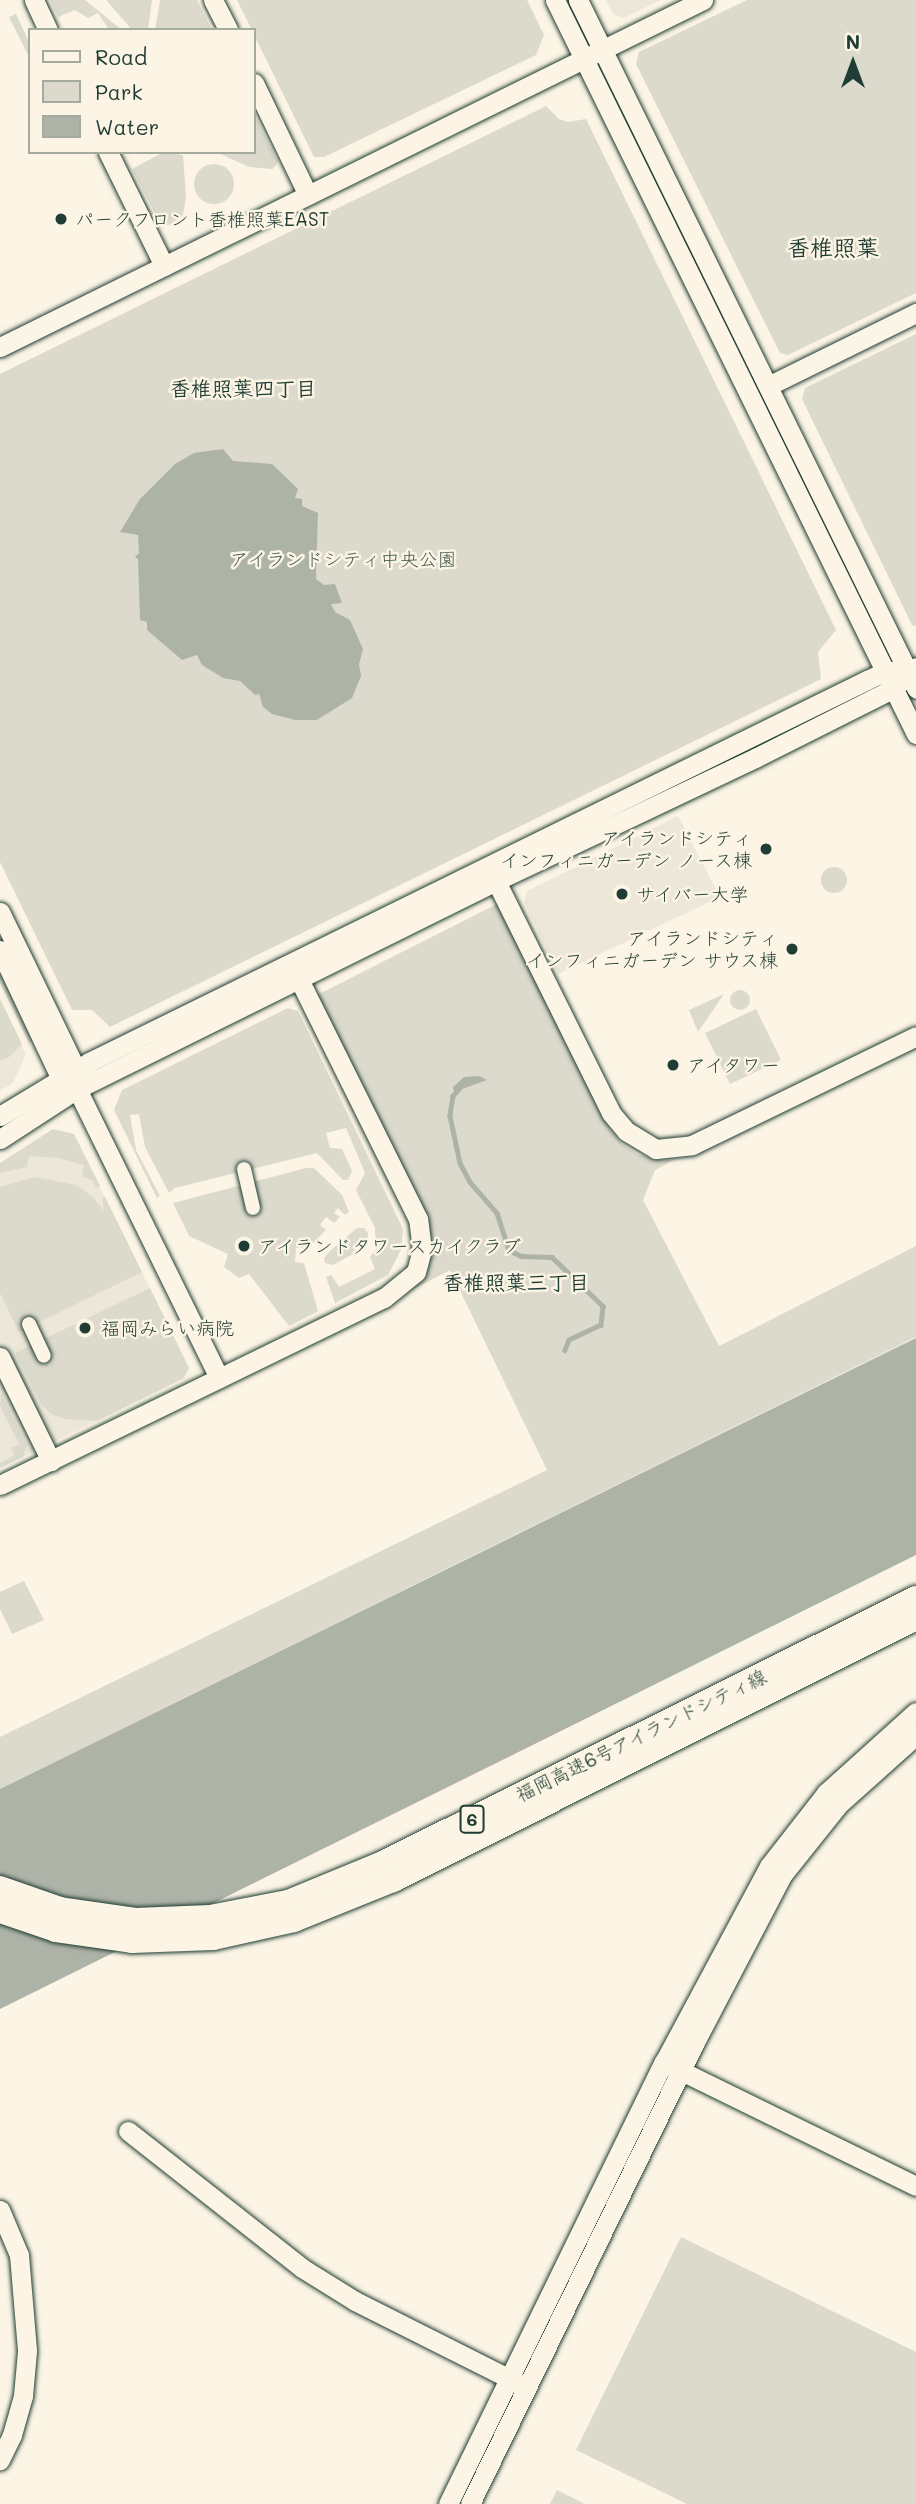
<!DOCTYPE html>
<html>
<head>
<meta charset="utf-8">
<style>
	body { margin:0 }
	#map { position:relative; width:916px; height:2504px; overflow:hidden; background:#fcf5e5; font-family:Mali,"Klee One",sans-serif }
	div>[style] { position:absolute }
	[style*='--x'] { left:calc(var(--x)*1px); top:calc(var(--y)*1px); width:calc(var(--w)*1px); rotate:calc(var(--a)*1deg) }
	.built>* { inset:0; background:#ece7d8 }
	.green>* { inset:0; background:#dcdacc }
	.round { border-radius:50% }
	.water>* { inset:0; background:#aeb3a7 }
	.stream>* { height:4.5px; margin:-2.25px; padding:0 2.25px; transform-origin:2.25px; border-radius:2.25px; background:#aeb3a7 }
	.roads { filter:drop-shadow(0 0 2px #1f3d34) drop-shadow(0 0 2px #1f3d34) }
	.street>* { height:14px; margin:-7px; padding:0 7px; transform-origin:7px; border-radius:7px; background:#fcf5e5 }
	.secondary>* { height:19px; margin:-9.5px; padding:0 9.5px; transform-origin:9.5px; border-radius:9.5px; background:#fcf5e5 }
	.highway>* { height:24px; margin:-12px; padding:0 12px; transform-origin:12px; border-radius:12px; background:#fcf5e5 }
	.dots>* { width:19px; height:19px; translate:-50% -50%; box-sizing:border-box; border:4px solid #fcf5e5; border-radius:50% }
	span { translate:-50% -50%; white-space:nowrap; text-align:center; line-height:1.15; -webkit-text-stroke:5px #fcf5e5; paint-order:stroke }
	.shield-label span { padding:2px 5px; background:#fcf5e5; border:2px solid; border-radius:5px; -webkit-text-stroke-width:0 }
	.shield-label { font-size:18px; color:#1f3d34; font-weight:700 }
	.poi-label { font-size:19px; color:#1f3d34 }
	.left { translate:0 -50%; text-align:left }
	.right { translate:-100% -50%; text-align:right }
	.park-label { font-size:19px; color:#455c52 }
	.street-label { font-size:19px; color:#1f3d34 }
	.neighbourhood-label { font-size:21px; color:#1f3d34; font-weight:700 }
	.quarter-label { font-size:23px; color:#1f3d34; font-weight:700 }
	.legend { position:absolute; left:28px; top:28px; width:228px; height:126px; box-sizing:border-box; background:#fcf5e5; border:2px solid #a4ab9e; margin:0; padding:9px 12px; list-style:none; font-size:21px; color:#1f3d34 }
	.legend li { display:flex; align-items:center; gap:14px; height:35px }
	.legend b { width:35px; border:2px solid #a4ab9e }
	.north { position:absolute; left:818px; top:28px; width:70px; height:70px; -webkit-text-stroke:5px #fcf5e5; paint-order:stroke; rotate:0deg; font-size:19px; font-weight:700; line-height:28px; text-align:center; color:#1f3d34 }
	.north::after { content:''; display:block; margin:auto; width:24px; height:32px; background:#1f3d34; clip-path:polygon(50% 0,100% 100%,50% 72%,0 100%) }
</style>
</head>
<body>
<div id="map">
	<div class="built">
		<i style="clip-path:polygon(606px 0,661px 0,624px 18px,614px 15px)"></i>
		<i style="clip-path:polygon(678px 816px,720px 897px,558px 974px,524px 902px,527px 891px)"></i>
		<i style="clip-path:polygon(0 999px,26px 1054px,13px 1083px,0 1091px)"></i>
		<i style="clip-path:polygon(74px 1134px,189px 1368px,184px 1378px,0 1468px,0 1163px)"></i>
	</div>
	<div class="green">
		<i style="clip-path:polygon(50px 0,85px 0,122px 30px,109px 30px,98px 13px,88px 18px,75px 10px,58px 17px)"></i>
		<i style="clip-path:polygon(106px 0,152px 0,148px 30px,132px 30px)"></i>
		<i style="clip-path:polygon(160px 0,197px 0,212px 30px,155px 30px)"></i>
		<i style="clip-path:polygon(237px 0,527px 0,544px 35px,536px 55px,324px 157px,314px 157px)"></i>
		<i style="clip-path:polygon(747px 0,916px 0,916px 293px,788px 355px,780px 353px,636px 64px,639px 52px)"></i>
		<i style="clip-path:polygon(16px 14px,30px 44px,30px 59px,9px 17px)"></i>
		<i style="clip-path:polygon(546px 106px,559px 119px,568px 122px,586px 119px,836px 630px,818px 652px,821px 679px,110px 1027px,92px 1010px,72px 1010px,0 862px,0 374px)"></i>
		<i style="clip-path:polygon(254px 114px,278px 162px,273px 169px,249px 167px,216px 152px,254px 152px)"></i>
		<i style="clip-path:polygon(164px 152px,183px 155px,186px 197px,183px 215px,169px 225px,161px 225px,132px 169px)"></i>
		<i class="round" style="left:194px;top:164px;width:40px;height:40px"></i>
		<i style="clip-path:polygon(651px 170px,827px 527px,841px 564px,661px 202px)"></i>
		<i style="clip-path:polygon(916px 334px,916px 626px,912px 625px,802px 399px,805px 388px)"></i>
		<i class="round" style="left:821px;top:867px;width:26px;height:26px"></i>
		<i style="clip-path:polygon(497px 904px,610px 1129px,622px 1144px,637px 1154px,656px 1160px,676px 1159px,655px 1170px,643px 1200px,719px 1346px,916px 1246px,916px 1337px,0 1789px,0 1737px,547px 1470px,450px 1270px,400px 1296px,421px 1279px,429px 1263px,429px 1226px,317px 995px)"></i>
		<i style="clip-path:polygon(0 967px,35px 1040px,29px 1043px,0 983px)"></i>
		<i class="round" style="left:730px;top:990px;width:20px;height:20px"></i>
		<i style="clip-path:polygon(724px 994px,698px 1032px,689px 1010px)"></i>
		<i style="clip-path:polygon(0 999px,22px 1044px,8px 1058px,0 1060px)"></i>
		<i style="clip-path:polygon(288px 1008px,298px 1011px,403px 1229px,401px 1250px,388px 1275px,335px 1303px,326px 1277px,331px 1275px,339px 1287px,375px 1269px,370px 1257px,376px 1249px,375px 1228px,356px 1190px,365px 1173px,346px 1128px,326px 1133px,330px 1148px,342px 1149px,352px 1171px,348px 1180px,343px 1180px,317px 1153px,175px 1188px,169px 1193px,145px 1147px,139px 1114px,130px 1115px,136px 1150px,160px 1196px,157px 1198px,114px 1110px,122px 1090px)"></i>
		<i style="clip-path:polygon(756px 1009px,781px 1060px,730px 1084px,705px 1033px)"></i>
		<i style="clip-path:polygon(53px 1129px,74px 1134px,100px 1186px,96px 1188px,93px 1181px,82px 1176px,84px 1165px,58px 1158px,29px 1156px,27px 1167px,0 1173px,0 1163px)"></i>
		<i style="clip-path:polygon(306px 1168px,314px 1168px,342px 1195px,349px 1212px,345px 1215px,338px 1208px,334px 1213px,340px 1217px,334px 1223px,326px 1217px,320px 1225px,326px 1230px,309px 1247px,296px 1248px,295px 1262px,304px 1263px,318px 1311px,289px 1326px,249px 1274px,239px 1278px,224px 1267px,228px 1254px,189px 1236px,173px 1203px)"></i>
		<i style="clip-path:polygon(35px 1177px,76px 1185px,93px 1197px,104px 1211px,102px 1198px,105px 1197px,142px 1272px,19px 1332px,0 1293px,0 1187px)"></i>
		<i style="clip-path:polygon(357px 1228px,364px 1228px,368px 1233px,368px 1241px,362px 1249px,333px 1265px,325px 1263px,324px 1258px,330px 1251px)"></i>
		<i style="clip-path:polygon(150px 1288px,189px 1368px,184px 1378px,97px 1421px,65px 1419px,51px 1414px,41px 1404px,15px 1353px)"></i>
		<i style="clip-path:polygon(1px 1393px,27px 1445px,23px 1457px,0 1468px,0 1463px,14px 1456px,11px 1448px,19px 1444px,0 1406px)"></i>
		<i style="clip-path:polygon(24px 1581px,44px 1620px,12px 1634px,0 1609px,0 1592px)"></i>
		<i style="clip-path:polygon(681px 2237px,916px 2352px,916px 2504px,687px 2504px,576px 2450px)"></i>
		<i style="clip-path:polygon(557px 2490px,585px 2504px,550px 2504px)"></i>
	</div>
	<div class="water">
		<i style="clip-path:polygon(223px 449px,233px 461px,272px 464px,298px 489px,295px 498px,302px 499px,302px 506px,318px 513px,316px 579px,324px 585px,335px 584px,342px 603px,331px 604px,335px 612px,350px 620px,363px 649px,359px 664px,361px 676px,352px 698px,317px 720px,295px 720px,272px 714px,263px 707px,259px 694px,255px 695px,240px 681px,223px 678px,202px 665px,197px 655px,182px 660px,147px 630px,147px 622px,140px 620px,138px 559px,135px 557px,139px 553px,138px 535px,120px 532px,140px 499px,175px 464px,194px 453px)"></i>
		<i style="clip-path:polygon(479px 1076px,487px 1080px,454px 1092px,453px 1087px,464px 1077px)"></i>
		<i style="clip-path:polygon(916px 1338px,916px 1555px,0 2009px,0 1789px)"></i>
	</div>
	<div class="stream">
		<i style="--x:460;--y:1088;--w:11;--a:131"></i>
		<i style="--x:453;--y:1096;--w:20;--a:99"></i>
		<i style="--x:450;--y:1116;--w:48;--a:78"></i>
		<i style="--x:460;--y:1163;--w:21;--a:62"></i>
		<i style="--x:470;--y:1182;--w:41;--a:48.9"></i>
		<i style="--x:497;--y:1213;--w:39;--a:72"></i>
		<i style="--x:509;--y:1250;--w:13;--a:27"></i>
		<i style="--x:521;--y:1256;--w:31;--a:2"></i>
		<i style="--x:552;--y:1257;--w:71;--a:43.9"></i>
		<i style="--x:603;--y:1306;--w:19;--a:96"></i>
		<i style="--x:601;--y:1325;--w:35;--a:155"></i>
		<i style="--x:569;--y:1340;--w:11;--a:112"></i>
	</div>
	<div class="roads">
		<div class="street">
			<i style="--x:244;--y:1169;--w:40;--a:77"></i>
			<i style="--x:29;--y:1324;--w:35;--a:65"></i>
		</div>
		<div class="secondary">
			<i style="--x:34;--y:0;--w:33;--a:65"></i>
			<i style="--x:213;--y:0;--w:34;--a:63"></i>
			<i style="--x:555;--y:0;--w:818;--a:63.81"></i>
			<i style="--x:578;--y:0;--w:767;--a:63.84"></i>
			<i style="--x:254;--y:83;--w:124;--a:64.3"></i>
			<i style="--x:108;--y:152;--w:127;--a:63.8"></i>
			<i style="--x:0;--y:347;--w:784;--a:-26.27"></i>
			<i style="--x:768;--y:386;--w:165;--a:-26.3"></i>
			<i style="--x:496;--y:881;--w:259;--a:63.6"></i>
			<i style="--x:611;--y:1113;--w:23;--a:50"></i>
			<i style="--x:626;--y:1131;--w:35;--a:31"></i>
			<i style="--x:656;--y:1149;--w:36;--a:-6"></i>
			<i style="--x:692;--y:1145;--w:249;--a:-25.9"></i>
			<i style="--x:0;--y:912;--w:174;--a:64.2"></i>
			<i style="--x:76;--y:1069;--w:20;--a:87"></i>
			<i style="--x:77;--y:1089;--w:322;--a:63.8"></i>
			<i style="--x:0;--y:950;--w:140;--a:64.7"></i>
			<i style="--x:60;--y:1077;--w:14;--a:36"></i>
			<i style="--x:0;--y:1116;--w:104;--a:-31.2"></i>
			<i style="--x:89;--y:1062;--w:867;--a:-26.15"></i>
			<i style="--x:867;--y:680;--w:21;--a:-25"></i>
			<i style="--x:886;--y:671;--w:22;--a:0"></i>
			<i style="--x:0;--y:1139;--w:92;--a:-33"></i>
			<i style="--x:77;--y:1089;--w:468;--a:-26.4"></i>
			<i style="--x:496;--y:881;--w:287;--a:-25.4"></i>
			<i style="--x:755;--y:758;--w:156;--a:-26.7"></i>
			<i style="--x:894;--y:688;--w:30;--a:-44"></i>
			<i style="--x:0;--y:1357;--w:116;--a:63.9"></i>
			<i style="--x:0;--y:1485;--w:427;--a:-26"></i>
			<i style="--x:384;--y:1298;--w:41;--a:-39.1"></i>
			<i style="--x:416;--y:1272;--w:23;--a:-75"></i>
			<i style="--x:422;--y:1250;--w:31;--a:-97"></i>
			<i style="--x:418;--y:1219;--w:268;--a:-116.4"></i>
			<i style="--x:671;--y:2066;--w:273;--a:26.1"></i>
			<i style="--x:128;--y:2131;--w:221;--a:38.2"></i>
			<i style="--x:302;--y:2268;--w:62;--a:31.9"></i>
			<i style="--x:355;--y:2301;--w:185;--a:26.7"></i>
			<i style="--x:0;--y:2210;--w:49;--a:67.1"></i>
			<i style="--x:19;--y:2255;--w:96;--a:85.2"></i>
			<i style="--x:27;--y:2351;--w:45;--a:95.1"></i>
			<i style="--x:23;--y:2396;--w:41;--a:105.8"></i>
			<i style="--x:12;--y:2435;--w:28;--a:116"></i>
			<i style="--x:448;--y:2504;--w:492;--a:-64"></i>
			<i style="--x:664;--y:2062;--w:222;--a:-61.8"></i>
			<i style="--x:769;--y:1866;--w:93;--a:-52"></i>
			<i style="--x:826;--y:1793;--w:121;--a:-42"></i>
			<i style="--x:470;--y:2504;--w:512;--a:-64.04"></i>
			<i style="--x:694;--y:2044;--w:192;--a:-62.4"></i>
			<i style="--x:783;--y:1874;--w:88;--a:-51.4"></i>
			<i style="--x:838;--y:1805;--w:105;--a:-41.9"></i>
		</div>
		<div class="highway">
			<i style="--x:0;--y:1888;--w:64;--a:19.3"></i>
			<i style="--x:60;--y:1909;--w:76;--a:8.3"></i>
			<i style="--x:135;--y:1920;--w:75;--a:-2.3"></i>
			<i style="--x:210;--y:1917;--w:79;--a:-10.9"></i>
			<i style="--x:288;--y:1902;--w:105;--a:-22.4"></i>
			<i style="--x:385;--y:1862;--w:593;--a:-26.44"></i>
			<i style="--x:0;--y:1911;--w:59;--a:18.7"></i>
			<i style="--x:56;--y:1930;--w:77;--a:8.2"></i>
			<i style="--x:132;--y:1941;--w:81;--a:-2.1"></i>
			<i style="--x:213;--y:1938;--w:83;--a:-12.5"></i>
			<i style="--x:294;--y:1920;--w:107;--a:-22"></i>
			<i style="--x:393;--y:1880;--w:585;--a:-26.61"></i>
		</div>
	</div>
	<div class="dots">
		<i style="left:61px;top:219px;background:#1f3d34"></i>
		<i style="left:766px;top:849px;background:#1f3d34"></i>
		<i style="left:622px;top:894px;background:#1f3d34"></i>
		<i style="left:792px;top:949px;background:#1f3d34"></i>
		<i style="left:673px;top:1065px;background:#1f3d34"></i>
		<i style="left:244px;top:1246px;background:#1f3d34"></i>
		<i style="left:85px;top:1328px;background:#1f3d34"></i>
	</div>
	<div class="shield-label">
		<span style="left:472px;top:1819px">6</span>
	</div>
	<div class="poi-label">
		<span class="left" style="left:75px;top:219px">パークフロント香椎照葉EAST</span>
		<span class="right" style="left:752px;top:849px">アイランドシティ<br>インフィニガーデン ノース棟</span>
		<span class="left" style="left:636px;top:894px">サイバー大学</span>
		<span class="right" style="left:778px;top:949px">アイランドシティ<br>インフィニガーデン サウス棟</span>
		<span class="left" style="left:687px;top:1065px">アイタワー</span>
		<span class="left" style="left:258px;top:1246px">アイランドタワースカイクラブ</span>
		<span class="left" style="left:101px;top:1328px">福岡みらい病院</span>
	</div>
	<div class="park-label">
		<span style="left:343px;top:559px">アイランドシティ中央公園</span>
	</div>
	<div class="street-label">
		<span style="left:641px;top:1735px;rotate:-26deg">福岡高速6号アイランドシティ線</span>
	</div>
	<div class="neighbourhood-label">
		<span style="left:243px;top:388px">香椎照葉四丁目</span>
		<span style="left:516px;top:1282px">香椎照葉三丁目</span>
	</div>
	<div class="quarter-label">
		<span style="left:833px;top:247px">香椎照葉</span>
	</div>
	<ul class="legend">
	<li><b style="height:9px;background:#fcf5e5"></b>Road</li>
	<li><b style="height:19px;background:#dcdacc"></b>Park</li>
	<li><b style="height:19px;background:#aeb3a7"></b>Water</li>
	</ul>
	<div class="north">N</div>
</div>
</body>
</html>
